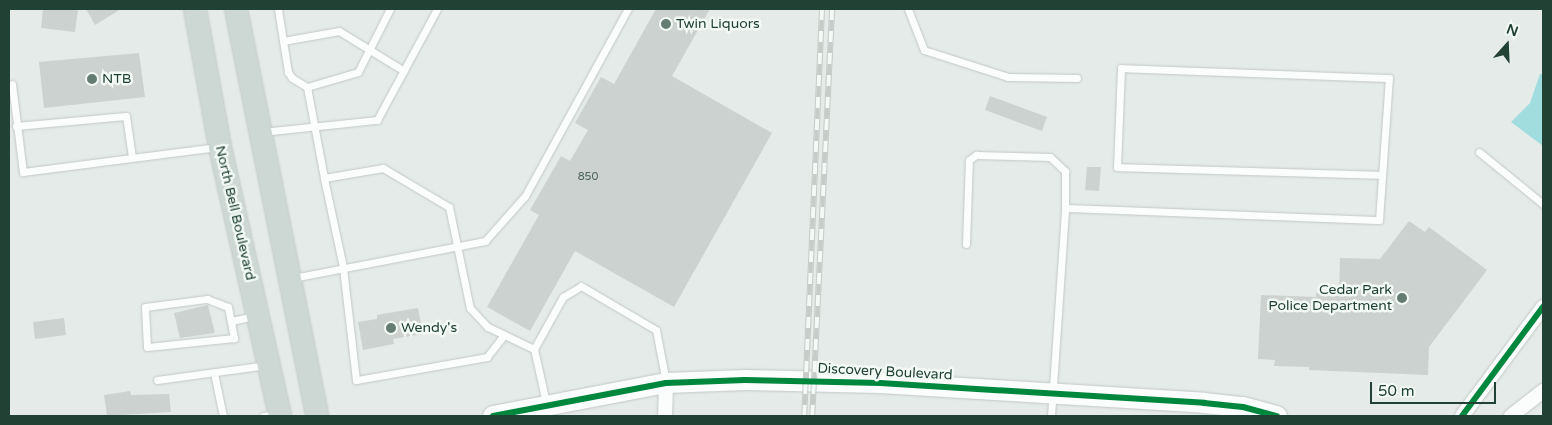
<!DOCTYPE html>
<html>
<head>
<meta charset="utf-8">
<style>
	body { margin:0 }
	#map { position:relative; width:1552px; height:425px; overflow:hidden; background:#e5ebe8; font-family:"Varela Round",sans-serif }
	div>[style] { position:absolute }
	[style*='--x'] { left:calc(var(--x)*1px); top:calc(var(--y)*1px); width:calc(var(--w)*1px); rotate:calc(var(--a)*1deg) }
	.water>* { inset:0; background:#a1dcde }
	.building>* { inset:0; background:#ccd2cf }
	.roads { filter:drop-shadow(0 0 1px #c2c8c5) drop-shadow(0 0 1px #c2c8c5) }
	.lane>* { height:7px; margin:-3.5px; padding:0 3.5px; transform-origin:3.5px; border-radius:3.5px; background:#fbfcfc }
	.street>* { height:14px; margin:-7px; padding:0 7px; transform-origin:7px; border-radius:7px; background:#fbfcfc }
	.secondary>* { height:20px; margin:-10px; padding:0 10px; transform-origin:10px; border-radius:10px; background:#fbfcfc }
	.primary>* { height:22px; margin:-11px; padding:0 11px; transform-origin:11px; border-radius:11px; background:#cdd7d4 }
	.rail>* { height:5.5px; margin-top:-2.75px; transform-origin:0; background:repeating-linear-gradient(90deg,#f3faf6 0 11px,#c7ccc9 0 22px); box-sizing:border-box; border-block:1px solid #c7ccc9 }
	.cycleway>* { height:6px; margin:-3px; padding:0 3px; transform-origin:3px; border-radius:3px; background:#00873e }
	.dots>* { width:14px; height:14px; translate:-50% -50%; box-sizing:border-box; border:2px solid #f3faf6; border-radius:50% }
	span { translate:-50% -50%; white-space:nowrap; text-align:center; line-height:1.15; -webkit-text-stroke:5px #f3faf6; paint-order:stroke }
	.number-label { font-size:11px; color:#4c665c }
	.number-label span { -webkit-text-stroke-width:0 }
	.poi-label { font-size:14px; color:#204134 }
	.left { translate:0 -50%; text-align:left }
	.right { translate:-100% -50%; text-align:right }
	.street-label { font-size:14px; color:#204134 }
	.frame { position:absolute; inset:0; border:10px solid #204134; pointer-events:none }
	.north { position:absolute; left:1482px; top:20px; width:50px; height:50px; -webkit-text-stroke:4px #f3faf6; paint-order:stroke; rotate:20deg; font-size:14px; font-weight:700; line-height:20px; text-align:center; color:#204134 }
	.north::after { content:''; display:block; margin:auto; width:18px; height:22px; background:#204134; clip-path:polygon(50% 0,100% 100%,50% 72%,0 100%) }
	.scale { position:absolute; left:1370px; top:382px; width:126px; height:22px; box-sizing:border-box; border:2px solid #204134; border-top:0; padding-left:6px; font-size:15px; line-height:18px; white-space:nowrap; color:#204134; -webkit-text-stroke:4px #f3faf6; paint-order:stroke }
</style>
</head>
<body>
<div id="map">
	<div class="water">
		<i style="clip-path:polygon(1540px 74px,1543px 74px,1543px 146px,1511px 122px,1530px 103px)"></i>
	</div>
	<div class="building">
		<i style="clip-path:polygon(43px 9px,78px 9px,75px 32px,41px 28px)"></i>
		<i style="clip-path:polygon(86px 9px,121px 9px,95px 25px)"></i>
		<i style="clip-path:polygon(656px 9px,710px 9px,672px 76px,772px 133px,674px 307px,575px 251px,530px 331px,487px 307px,539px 215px,530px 210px,561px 156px,570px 161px,588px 130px,575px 123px,601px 77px,614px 84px)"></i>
		<i style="clip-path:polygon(139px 53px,145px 97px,44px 108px,39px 62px)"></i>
		<i style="clip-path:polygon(990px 96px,1047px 117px,1042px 131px,985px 110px)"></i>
		<i style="clip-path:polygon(1087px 167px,1101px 167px,1099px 191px,1085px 190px)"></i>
		<i style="clip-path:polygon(1409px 221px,1425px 232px,1429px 227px,1487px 270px,1429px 347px,1428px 375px,1309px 370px,1309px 367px,1274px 366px,1275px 360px,1258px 359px,1261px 295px,1316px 297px,1316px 293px,1339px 294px,1340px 258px,1380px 259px)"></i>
		<i style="clip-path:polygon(208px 305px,215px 333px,180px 338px,174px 313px)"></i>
		<i style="clip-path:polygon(418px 308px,423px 334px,393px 339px,394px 344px,363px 350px,358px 322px,377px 319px,377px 315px)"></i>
		<i style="clip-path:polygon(64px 318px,66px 335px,35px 339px,33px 322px)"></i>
		<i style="clip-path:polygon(130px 391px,131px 395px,169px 394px,171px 412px,107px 416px,104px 395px)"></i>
	</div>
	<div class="roads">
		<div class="lane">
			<i style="--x:278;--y:9;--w:64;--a:81"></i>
			<i style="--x:288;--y:72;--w:7;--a:56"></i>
			<i style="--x:292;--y:78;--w:17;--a:31"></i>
			<i style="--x:307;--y:87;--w:93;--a:79.4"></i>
			<i style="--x:908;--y:9;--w:44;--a:68.7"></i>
			<i style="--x:924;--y:50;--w:88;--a:17.8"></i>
			<i style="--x:1008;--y:77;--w:69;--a:0.8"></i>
			<i style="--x:283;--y:41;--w:57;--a:-10.1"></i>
			<i style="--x:339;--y:31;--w:76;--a:31.6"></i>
			<i style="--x:12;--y:84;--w:89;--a:82.9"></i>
			<i style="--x:23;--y:172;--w:196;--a:-7.3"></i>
			<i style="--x:307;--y:87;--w:53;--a:-16.4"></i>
			<i style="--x:358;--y:72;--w:71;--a:-63.1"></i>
			<i style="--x:16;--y:126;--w:110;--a:-5.2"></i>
			<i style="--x:126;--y:116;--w:41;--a:81.7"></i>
			<i style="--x:262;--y:132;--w:116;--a:-6"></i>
			<i style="--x:377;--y:120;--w:126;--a:-61.6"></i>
			<i style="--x:1479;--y:152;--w:82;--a:39.1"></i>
			<i style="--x:966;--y:244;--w:84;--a:-88"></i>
			<i style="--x:969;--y:160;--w:9;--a:-36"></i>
			<i style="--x:976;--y:155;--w:74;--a:1.5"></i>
			<i style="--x:1050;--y:157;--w:21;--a:43"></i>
			<i style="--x:1065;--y:171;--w:37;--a:90"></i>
			<i style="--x:293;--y:278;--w:196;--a:-10.9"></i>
			<i style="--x:485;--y:241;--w:60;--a:-48.4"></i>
			<i style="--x:525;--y:196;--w:213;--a:-61.2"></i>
			<i style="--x:207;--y:299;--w:22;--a:21"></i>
			<i style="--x:228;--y:307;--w:32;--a:79"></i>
			<i style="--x:234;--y:338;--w:87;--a:174.1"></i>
			<i style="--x:147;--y:347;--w:40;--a:-92.9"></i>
			<i style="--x:145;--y:307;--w:63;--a:-7.4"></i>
			<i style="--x:231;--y:321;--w:25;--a:-12"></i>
			<i style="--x:504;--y:335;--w:28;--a:128"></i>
			<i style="--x:487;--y:357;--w:133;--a:170"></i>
			<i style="--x:356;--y:380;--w:114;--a:-96.6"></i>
			<i style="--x:343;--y:267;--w:91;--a:-102.1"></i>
			<i style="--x:324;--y:178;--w:60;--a:-9.6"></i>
			<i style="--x:383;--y:168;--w:77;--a:30.6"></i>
			<i style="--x:449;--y:207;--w:103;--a:78.3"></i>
			<i style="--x:470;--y:308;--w:26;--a:47"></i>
			<i style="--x:488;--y:327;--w:51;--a:25.6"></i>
			<i style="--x:534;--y:349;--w:69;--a:77.4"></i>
			<i style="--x:534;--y:349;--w:60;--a:-60.9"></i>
			<i style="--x:563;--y:297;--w:21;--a:-31"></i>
			<i style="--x:581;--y:286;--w:87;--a:30.4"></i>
			<i style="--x:656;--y:330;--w:53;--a:79.1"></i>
			<i style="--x:214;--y:373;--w:44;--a:78.2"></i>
			<i style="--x:157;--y:380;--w:111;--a:-7.8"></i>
			<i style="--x:263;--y:416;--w:15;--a:-8"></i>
			<i style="--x:1051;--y:416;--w:208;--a:-86.1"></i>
			<i style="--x:1065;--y:208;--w:314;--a:2.2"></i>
			<i style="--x:1379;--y:220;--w:142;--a:-86"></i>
			<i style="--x:1389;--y:78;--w:268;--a:-177.9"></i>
			<i style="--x:1121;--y:68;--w:99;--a:92.3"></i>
			<i style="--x:1117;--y:167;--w:265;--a:1.7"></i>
		</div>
		<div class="street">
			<i style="--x:665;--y:416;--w:33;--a:-88"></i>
			<i style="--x:1462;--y:416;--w:136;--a:-53.4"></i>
			<i style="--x:1511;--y:416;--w:41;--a:-38"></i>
		</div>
		<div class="secondary">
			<i style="--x:493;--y:416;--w:176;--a:-10.8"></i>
			<i style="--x:666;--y:383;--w:79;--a:-2.2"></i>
			<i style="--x:745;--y:380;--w:135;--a:1.3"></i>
			<i style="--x:880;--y:383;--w:325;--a:3.5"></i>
			<i style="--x:1204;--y:403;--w:39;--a:6"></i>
			<i style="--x:1243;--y:407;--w:35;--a:15"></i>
		</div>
		<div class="primary">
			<i style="--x:195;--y:9;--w:140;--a:79.7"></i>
			<i style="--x:220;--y:147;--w:276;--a:77.4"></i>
			<i style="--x:236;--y:9;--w:415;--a:78.7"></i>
		</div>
	</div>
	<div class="rail">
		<i style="--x:804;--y:416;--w:407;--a:-87.5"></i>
		<i style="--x:812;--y:416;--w:407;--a:-87.2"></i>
	</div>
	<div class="cycleway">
		<i style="--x:493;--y:416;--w:176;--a:-10.8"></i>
		<i style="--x:666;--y:383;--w:79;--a:-2.2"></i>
		<i style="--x:745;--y:380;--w:135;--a:1.3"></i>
		<i style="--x:880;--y:383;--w:325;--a:3.5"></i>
		<i style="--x:1204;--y:403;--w:39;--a:6"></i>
		<i style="--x:1243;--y:407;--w:35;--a:15"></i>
		<i style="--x:1462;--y:416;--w:136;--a:-53.4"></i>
	</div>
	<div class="dots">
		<i style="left:666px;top:24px;background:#657c73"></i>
		<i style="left:92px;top:79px;background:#657c73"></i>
		<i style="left:1402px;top:298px;background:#657c73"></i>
		<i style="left:391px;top:328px;background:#657c73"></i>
	</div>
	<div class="number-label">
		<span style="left:588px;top:177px">850</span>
	</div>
	<div class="poi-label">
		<span class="left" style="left:676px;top:24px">Twin Liquors</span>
		<span class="left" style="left:102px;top:79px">NTB</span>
		<span class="right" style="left:1392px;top:298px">Cedar Park<br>Police Department</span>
		<span class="left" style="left:401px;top:328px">Wendy's</span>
	</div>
	<div class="street-label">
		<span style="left:235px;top:213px;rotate:77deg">North Bell Boulevard</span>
		<span style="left:885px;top:372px;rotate:3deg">Discovery Boulevard</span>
	</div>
	<div class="frame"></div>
	<div class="north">N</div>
	<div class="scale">50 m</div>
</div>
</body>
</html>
